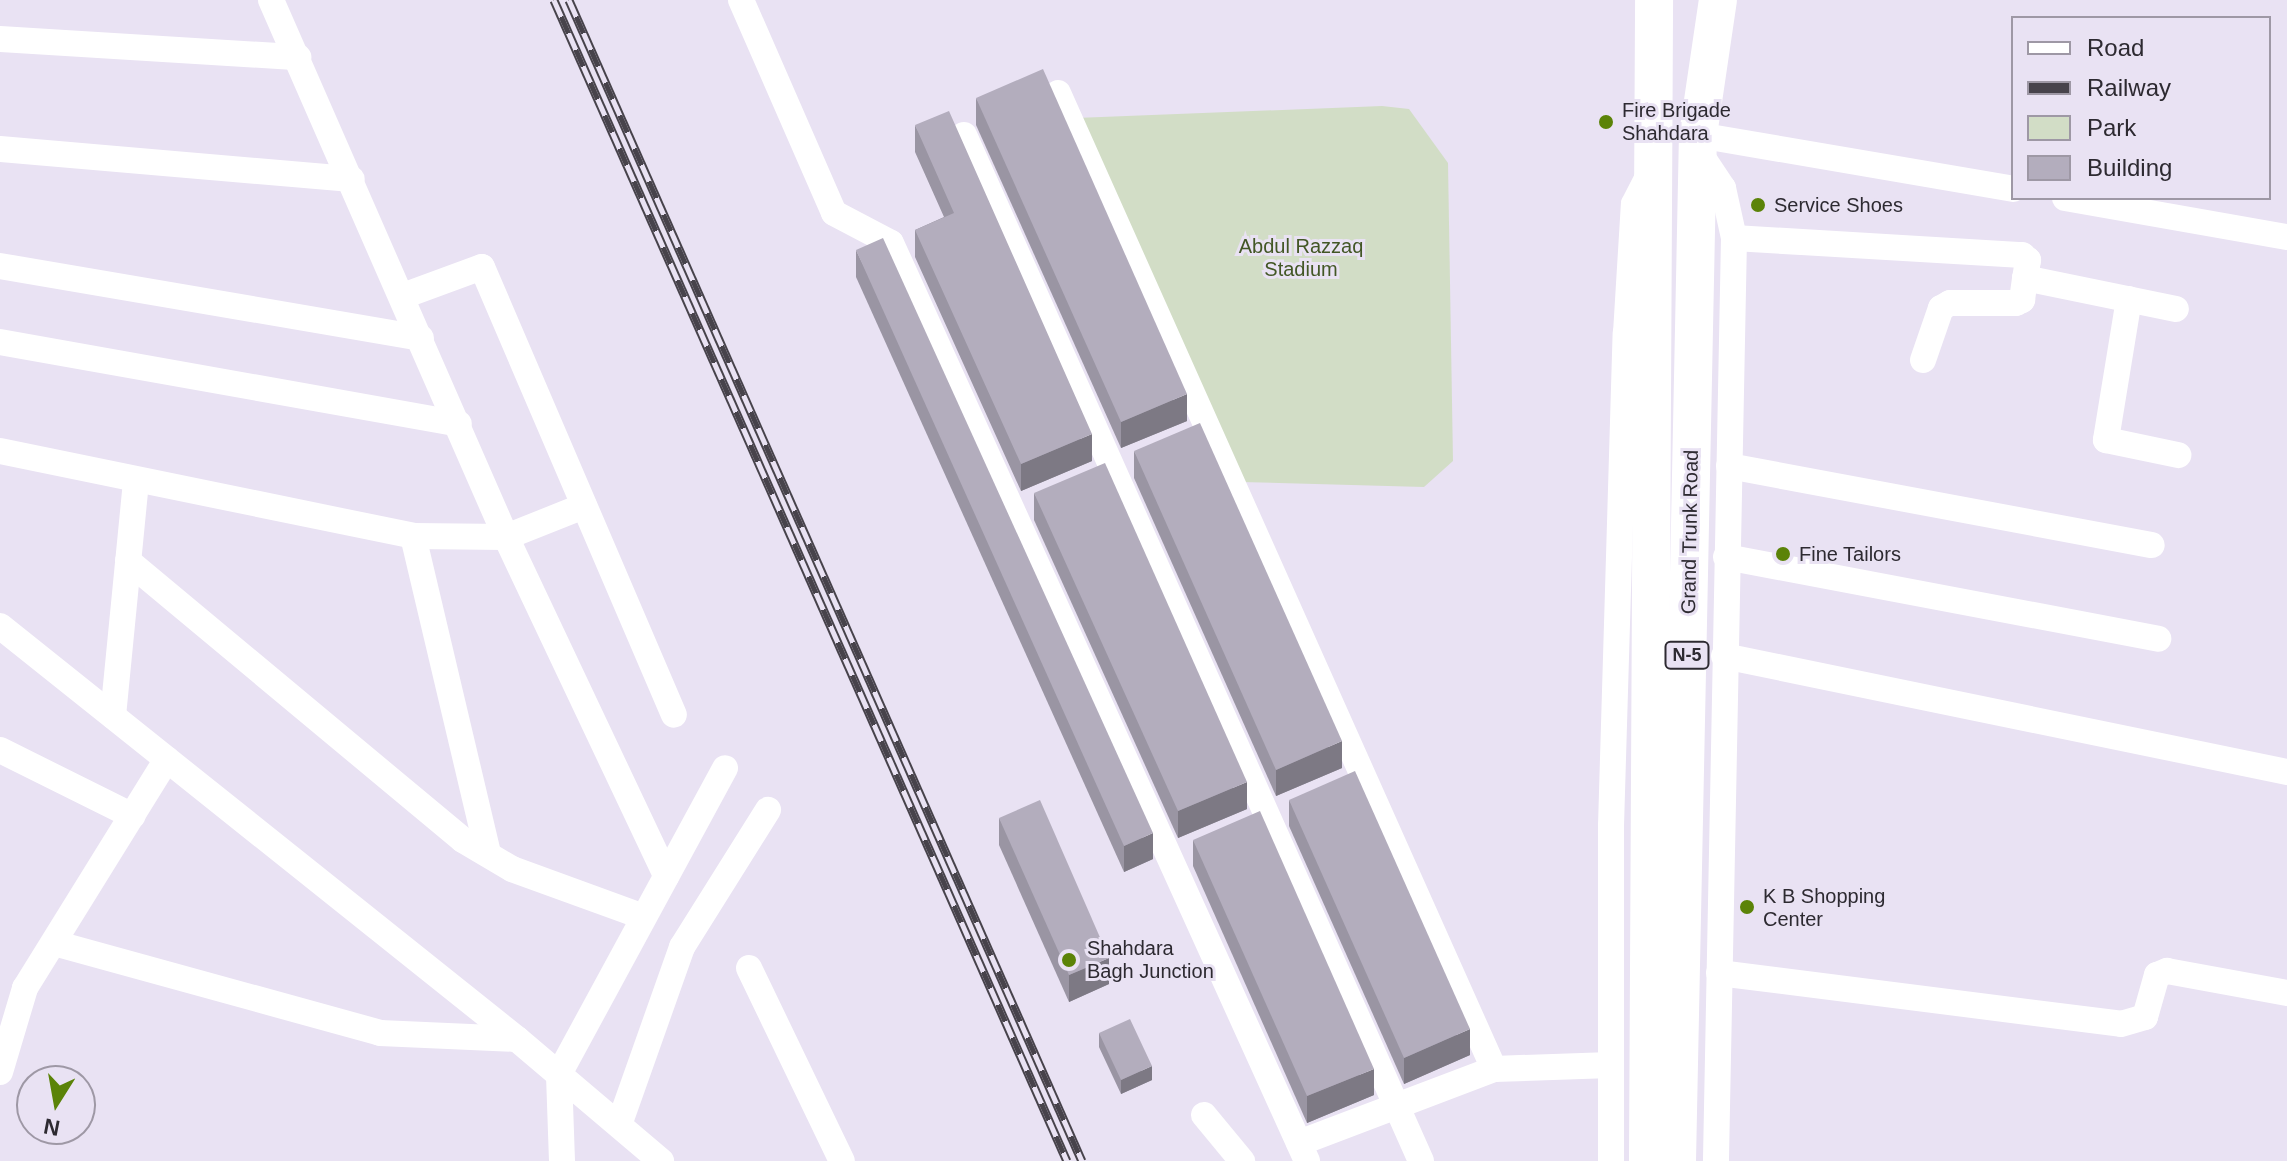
<!DOCTYPE html>
<html>
<head>
<meta charset="utf-8">
<style>
	body { margin:0 }
	#map { position:relative; width:2287px; height:1161px; overflow:hidden; background:#e9e2f3; font-family:Arial,sans-serif }
	div>[style] { position:absolute }
	[style*='--x'] { left:calc(var(--x)*1px); top:calc(var(--y)*1px); width:calc(var(--w)*1px); rotate:calc(var(--a)*1deg) }
	.green>* { inset:0; background:#d2ddc6 }
	.minor>* { height:26px; margin:-13px; padding:0 13px; transform-origin:13px; border-radius:13px; background:#fff }
	.highway>* { height:38px; margin:-19px; padding:0 19px; transform-origin:19px; border-radius:19px; background:#fff }
	.rail>* { height:9px; margin-top:-4.5px; transform-origin:0; background:repeating-linear-gradient(90deg,#e9e2f3 0 18px,#47434b 0 36px); box-sizing:border-box; border-block:2px solid #47434b }
	.wall>* { inset:0; background:#9a95a3 }
	.shaded-wall>* { inset:0; background:#7d7984 }
	.building>* { inset:0; background:#b3adbd }
	.dots>* { width:22px; height:22px; translate:-50% -50%; box-sizing:border-box; border:4px solid #e9e2f3; border-radius:50% }
	span { translate:-50% -50%; white-space:nowrap; text-align:center; line-height:1.15; -webkit-text-stroke:6px #e9e2f3; paint-order:stroke }
	.shield-label span { padding:2px 6px; background:#e9e2f3; border:2px solid; border-radius:6px; -webkit-text-stroke-width:0 }
	.shield-label { font-size:18px; color:#2d2a31; font-weight:700 }
	.poi-label { font-size:20px; color:#2d2a31 }
	.left { translate:0 -50%; text-align:left }
	.park-label { font-size:20px; color:#435726 }
	.street-label { font-size:20px; color:#2d2a31 }
	.legend { position:absolute; left:2011px; top:16px; width:260px; height:184px; box-sizing:border-box; background:#e9e2f3; border:2px solid #9e98a5; margin:0; padding:10px 14px; list-style:none; font-size:24px; color:#2d2a31 }
	.legend li { display:flex; align-items:center; gap:16px; height:40px }
	.legend b { width:40px; border:2px solid #9e98a5 }
	.north { position:absolute; left:16px; top:1065px; width:80px; height:80px; box-sizing:border-box; background:#e9e2f3; border:2px solid #9e98a5; border-radius:50%; rotate:191deg; font-size:22px; font-weight:700; line-height:32px; text-align:center; color:#2d2a31 }
	.north::after { content:''; display:block; margin:auto; width:28px; height:36px; background:#5b8308; clip-path:polygon(50% 0,100% 100%,50% 72%,0 100%) }
</style>
</head>
<body>
<div id="map">
	<div class="green">
		<i style="clip-path:polygon(1382px 106px,1409px 109px,1448px 163px,1453px 461px,1424px 487px,1241px 482px,1076px 118px)"></i>
	</div>
	<div class="minor">
		<i style="--x:271;--y:0;--w:586;--a:66.37"></i>
		<i style="--x:506;--y:537;--w:375;--a:64.7"></i>
		<i style="--x:741;--y:0;--w:232;--a:66.4"></i>
		<i style="--x:834;--y:213;--w:64;--a:27.8"></i>
		<i style="--x:891;--y:243;--w:1008;--a:65.62"></i>
		<i style="--x:0;--y:39;--w:299;--a:3.5"></i>
		<i style="--x:1058;--y:93;--w:1069;--a:65.93"></i>
		<i style="--x:964;--y:135;--w:1123;--a:65.99"></i>
		<i style="--x:1698;--y:135;--w:320;--a:9.7"></i>
		<i style="--x:0;--y:149;--w:353;--a:4.9"></i>
		<i style="--x:1697;--y:149;--w:47;--a:56.3"></i>
		<i style="--x:1723;--y:188;--w:51;--a:77.6"></i>
		<i style="--x:1734;--y:238;--w:923;--a:91.12"></i>
		<i style="--x:2065;--y:198;--w:225;--a:10"></i>
		<i style="--x:1734;--y:238;--w:289;--a:3.4"></i>
		<i style="--x:2022;--y:255;--w:8;--a:40"></i>
		<i style="--x:2028;--y:260;--w:18;--a:99"></i>
		<i style="--x:2025;--y:278;--w:154;--a:11.6"></i>
		<i style="--x:0;--y:266;--w:427;--a:9.7"></i>
		<i style="--x:403;--y:296;--w:84;--a:-20.2"></i>
		<i style="--x:482;--y:267;--w:487;--a:66.8"></i>
		<i style="--x:2129;--y:299;--w:143;--a:99.3"></i>
		<i style="--x:2106;--y:440;--w:74;--a:11.8"></i>
		<i style="--x:0;--y:342;--w:466;--a:10.1"></i>
		<i style="--x:1923;--y:360;--w:55;--a:-70.9"></i>
		<i style="--x:1941;--y:308;--w:10;--a:-29"></i>
		<i style="--x:1950;--y:303;--w:66;--a:0"></i>
		<i style="--x:2016;--y:303;--w:7;--a:-27"></i>
		<i style="--x:2022;--y:300;--w:22;--a:-82"></i>
		<i style="--x:0;--y:451;--w:422;--a:11.6"></i>
		<i style="--x:413;--y:536;--w:93;--a:0.6"></i>
		<i style="--x:506;--y:537;--w:84;--a:-21.7"></i>
		<i style="--x:1729;--y:466;--w:430;--a:10.6"></i>
		<i style="--x:413;--y:536;--w:327;--a:76.7"></i>
		<i style="--x:1726;--y:557;--w:440;--a:10.7"></i>
		<i style="--x:128;--y:561;--w:436;--a:39.8"></i>
		<i style="--x:463;--y:840;--w:57;--a:30.6"></i>
		<i style="--x:512;--y:869;--w:140;--a:20"></i>
		<i style="--x:0;--y:626;--w:662;--a:38.62"></i>
		<i style="--x:517;--y:1039;--w:189;--a:40.3"></i>
		<i style="--x:1724;--y:656;--w:575;--a:11.64"></i>
		<i style="--x:113;--y:716;--w:237;--a:-84.4"></i>
		<i style="--x:0;--y:750;--w:148;--a:26.4"></i>
		<i style="--x:54;--y:943;--w:338;--a:15.4"></i>
		<i style="--x:380;--y:1033;--w:137;--a:2.5"></i>
		<i style="--x:749;--y:968;--w:214;--a:64.3"></i>
		<i style="--x:1719;--y:973;--w:405;--a:7.2"></i>
		<i style="--x:2121;--y:1024;--w:25;--a:-16"></i>
		<i style="--x:2145;--y:1017;--w:44;--a:-74.1"></i>
		<i style="--x:2157;--y:975;--w:11;--a:-22"></i>
		<i style="--x:2167;--y:971;--w:122;--a:10.4"></i>
		<i style="--x:0;--y:1072;--w:88;--a:-73.4"></i>
		<i style="--x:25;--y:988;--w:269;--a:-58.2"></i>
		<i style="--x:1204;--y:1115;--w:60;--a:50.4"></i>
		<i style="--x:619;--y:1125;--w:189;--a:-70.5"></i>
		<i style="--x:682;--y:947;--w:162;--a:-57.9"></i>
		<i style="--x:1299;--y:1143;--w:209;--a:-20.8"></i>
		<i style="--x:1494;--y:1069;--w:117;--a:-2"></i>
		<i style="--x:562;--y:1161;--w:87;--a:-92"></i>
		<i style="--x:559;--y:1074;--w:348;--a:-61.5"></i>
		<i style="--x:1611;--y:1161;--w:335;--a:-90"></i>
		<i style="--x:1611;--y:826;--w:493;--a:-88.3"></i>
		<i style="--x:1626;--y:333;--w:129;--a:-86.5"></i>
		<i style="--x:1634;--y:204;--w:35;--a:-63"></i>
	</div>
	<div class="highway">
		<i style="--x:1648;--y:1161;--w:1161;--a:-89.7"></i>
		<i style="--x:1677;--y:1161;--w:1026;--a:-88.83"></i>
		<i style="--x:1698;--y:135;--w:136;--a:-81.6"></i>
	</div>
	<div class="rail">
		<i style="--x:554;--y:0;--w:1269;--a:66.16"></i>
		<i style="--x:569;--y:0;--w:1269;--a:66.16"></i>
	</div>
	<div class="wall">
		<i style="clip-path:polygon(976px 98px,1187px 421px,1121px 448px,976px 125px)"></i>
		<i style="clip-path:polygon(915px 125px,1092px 461px,1021px 491px,915px 257px,915px 230px,944px 217px,915px 152px)"></i>
		<i style="clip-path:polygon(856px 250px,1153px 859px,1124px 872px,856px 277px)"></i>
		<i style="clip-path:polygon(1134px 451px,1342px 768px,1276px 796px,1134px 478px)"></i>
		<i style="clip-path:polygon(1034px 493px,1247px 809px,1178px 838px,1034px 520px)"></i>
		<i style="clip-path:polygon(1289px 800px,1470px 1055px,1404px 1084px,1289px 826px)"></i>
		<i style="clip-path:polygon(999px 818px,1109px 984px,1069px 1002px,999px 845px)"></i>
		<i style="clip-path:polygon(1193px 840px,1374px 1095px,1307px 1123px,1193px 866px)"></i>
		<i style="clip-path:polygon(1099px 1033px,1152px 1080px,1121px 1094px,1099px 1047px)"></i>
	</div>
	<div class="shaded-wall">
		<i style="clip-path:polygon(1187px 394px,1187px 421px,1121px 448px,1121px 422px)"></i>
		<i style="clip-path:polygon(1092px 434px,1092px 461px,1021px 491px,1021px 464px)"></i>
		<i style="clip-path:polygon(1342px 741px,1342px 768px,1276px 796px,1276px 770px)"></i>
		<i style="clip-path:polygon(1247px 782px,1247px 809px,1178px 838px,1178px 811px)"></i>
		<i style="clip-path:polygon(1153px 833px,1153px 859px,1124px 872px,1124px 846px)"></i>
		<i style="clip-path:polygon(1109px 958px,1109px 984px,1069px 1002px,1069px 975px)"></i>
		<i style="clip-path:polygon(1470px 1029px,1470px 1055px,1404px 1084px,1404px 1058px)"></i>
		<i style="clip-path:polygon(1152px 1066px,1152px 1080px,1121px 1094px,1121px 1080px)"></i>
		<i style="clip-path:polygon(1374px 1069px,1374px 1095px,1307px 1123px,1307px 1096px)"></i>
	</div>
	<div class="building">
		<i style="clip-path:polygon(1043px 69px,1187px 394px,1121px 422px,976px 98px)"></i>
		<i style="clip-path:polygon(949px 111px,1092px 434px,1021px 464px,915px 230px,954px 213px,915px 125px)"></i>
		<i style="clip-path:polygon(883px 238px,1153px 833px,1124px 846px,856px 250px)"></i>
		<i style="clip-path:polygon(1200px 423px,1342px 741px,1276px 770px,1134px 451px)"></i>
		<i style="clip-path:polygon(1105px 463px,1247px 782px,1178px 811px,1034px 493px)"></i>
		<i style="clip-path:polygon(1355px 771px,1470px 1029px,1404px 1058px,1289px 800px)"></i>
		<i style="clip-path:polygon(1040px 800px,1109px 958px,1069px 975px,999px 818px)"></i>
		<i style="clip-path:polygon(1260px 811px,1374px 1069px,1307px 1096px,1193px 840px)"></i>
		<i style="clip-path:polygon(1130px 1019px,1152px 1066px,1121px 1080px,1099px 1033px)"></i>
	</div>
	<div class="dots">
		<i style="left:1606px;top:122px;background:#5b8308"></i>
		<i style="left:1758px;top:205px;background:#5b8308"></i>
		<i style="left:1783px;top:554px;background:#5b8308"></i>
		<i style="left:1747px;top:907px;background:#5b8308"></i>
		<i style="left:1069px;top:960px;background:#5b8308"></i>
	</div>
	<div class="shield-label">
		<span style="left:1687px;top:655px">N-5</span>
	</div>
	<div class="poi-label">
		<span class="left" style="left:1622px;top:122px">Fire Brigade<br>Shahdara</span>
		<span class="left" style="left:1774px;top:205px">Service Shoes</span>
		<span class="left" style="left:1799px;top:554px">Fine Tailors</span>
		<span class="left" style="left:1763px;top:908px">K B Shopping<br>Center</span>
		<span class="left" style="left:1087px;top:960px">Shahdara<br>Bagh Junction</span>
	</div>
	<div class="park-label">
		<span style="left:1301px;top:258px">Abdul Razzaq<br>Stadium</span>
	</div>
	<div class="street-label">
		<span style="left:1690px;top:532px;rotate:-89deg">Grand Trunk Road</span>
	</div>
	<ul class="legend">
	<li><b style="height:10px;background:#fff"></b>Road</li>
	<li><b style="height:10px;background:#47434b"></b>Railway</li>
	<li><b style="height:22px;background:#d2ddc6"></b>Park</li>
	<li><b style="height:22px;background:#b3adbd"></b>Building</li>
	</ul>
	<div class="north">N</div>
</div>
</body>
</html>
